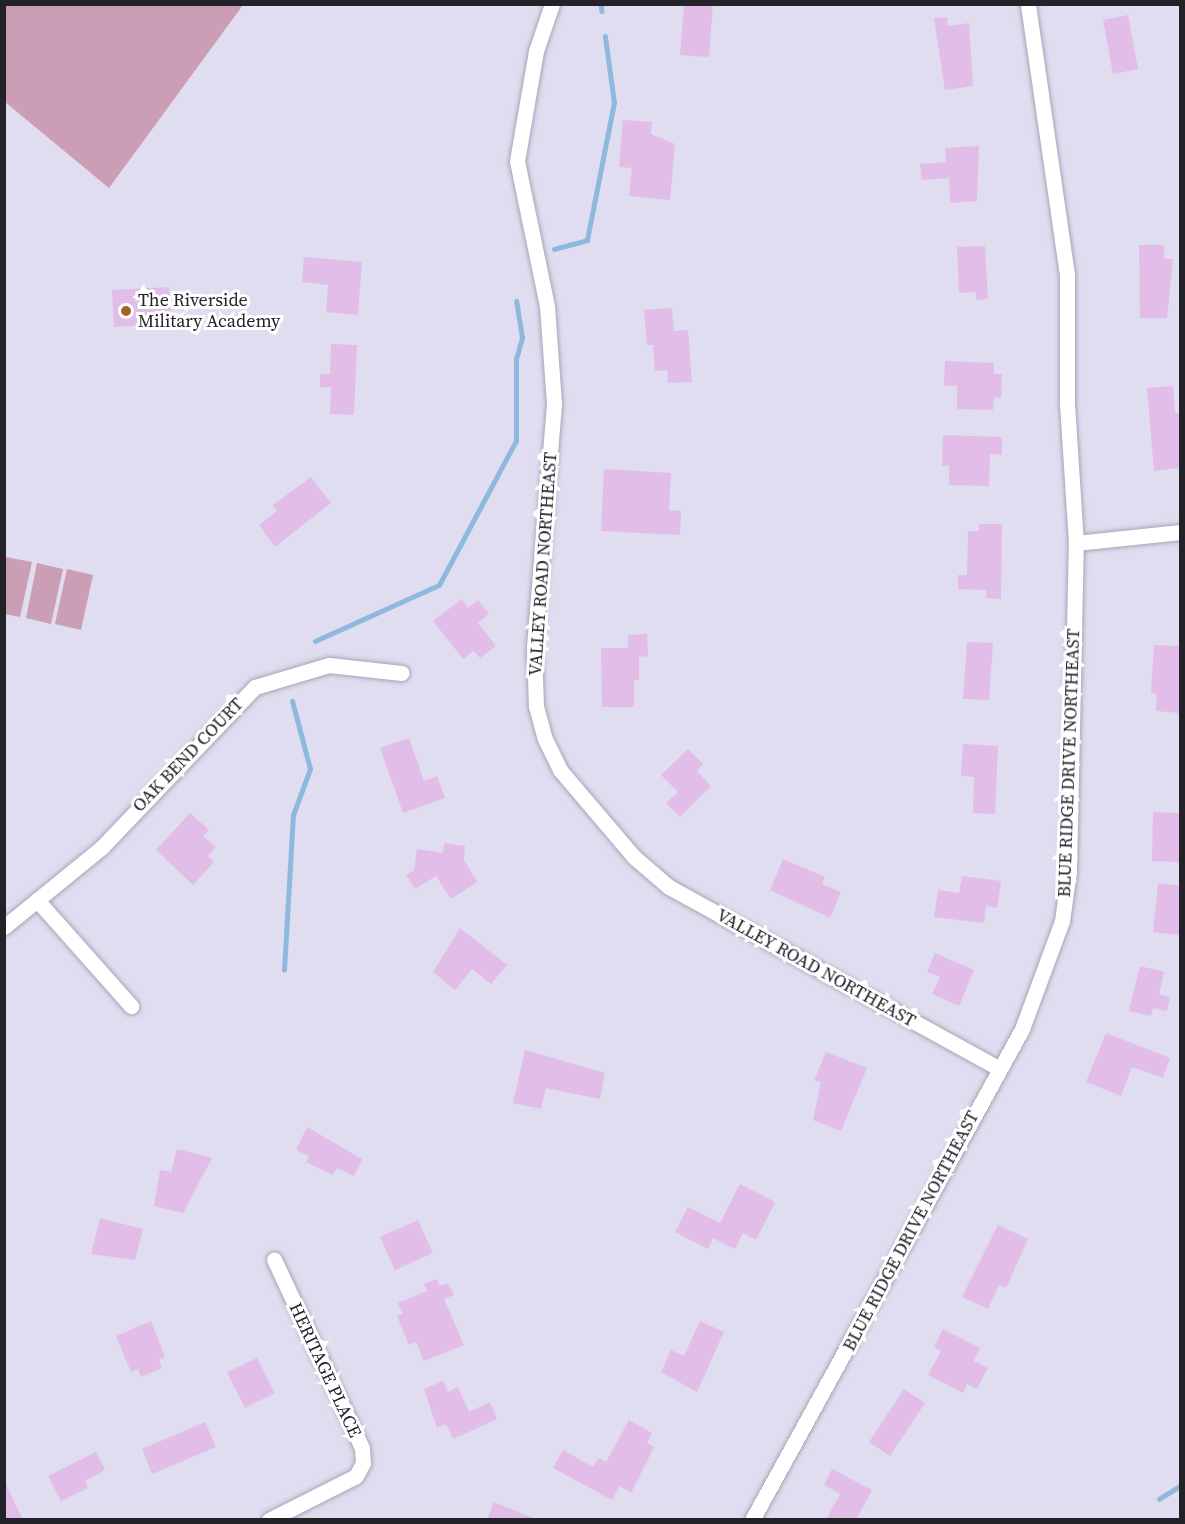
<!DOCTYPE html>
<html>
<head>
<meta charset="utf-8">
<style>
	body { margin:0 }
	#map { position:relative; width:1185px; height:1524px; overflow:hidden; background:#e0ddf0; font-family:"Source Serif 4",serif }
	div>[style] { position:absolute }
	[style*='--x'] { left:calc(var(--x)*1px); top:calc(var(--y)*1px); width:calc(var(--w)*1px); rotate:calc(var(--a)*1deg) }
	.green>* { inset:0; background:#cc9eb6 }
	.stream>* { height:4.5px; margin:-2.25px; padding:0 2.25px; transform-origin:2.25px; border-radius:2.25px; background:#8cb9dc }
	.building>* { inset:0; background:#e1bde8 }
	.roads { filter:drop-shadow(0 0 2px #a8a5b7) drop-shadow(0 0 2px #a8a5b7) }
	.street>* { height:15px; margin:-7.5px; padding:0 7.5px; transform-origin:7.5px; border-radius:7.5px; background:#fff }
	.dots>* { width:16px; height:16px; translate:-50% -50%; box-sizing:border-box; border:3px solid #fff; border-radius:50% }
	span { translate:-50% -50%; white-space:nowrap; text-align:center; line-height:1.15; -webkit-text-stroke:6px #fff; paint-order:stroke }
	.poi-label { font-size:18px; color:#232229 }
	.left { translate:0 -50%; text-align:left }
	.street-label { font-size:18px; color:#232229 }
	.frame { position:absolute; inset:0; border:6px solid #232229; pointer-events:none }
</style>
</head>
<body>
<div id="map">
	<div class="green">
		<i style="clip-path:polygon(4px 5px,5px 4px,243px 5px,109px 188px,5px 102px)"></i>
		<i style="clip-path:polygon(6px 557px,32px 562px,20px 617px,5px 614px)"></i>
		<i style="clip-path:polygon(37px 563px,63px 569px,51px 624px,26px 618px)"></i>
		<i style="clip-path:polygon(67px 569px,93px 575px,81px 630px,55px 624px)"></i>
	</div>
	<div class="stream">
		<i style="--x:601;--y:4;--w:7;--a:82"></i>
		<i style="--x:554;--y:249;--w:34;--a:-15"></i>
		<i style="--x:587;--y:240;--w:140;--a:-78.9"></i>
		<i style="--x:614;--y:103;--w:67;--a:-97.8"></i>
		<i style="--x:315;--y:641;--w:136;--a:-24.3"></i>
		<i style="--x:439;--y:585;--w:163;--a:-61.9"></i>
		<i style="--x:516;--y:441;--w:82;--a:-90"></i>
		<i style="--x:516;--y:359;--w:22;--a:-74"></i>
		<i style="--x:522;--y:338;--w:37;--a:-99"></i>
		<i style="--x:284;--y:970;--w:155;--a:-86.7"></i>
		<i style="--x:293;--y:815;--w:49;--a:-69.7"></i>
		<i style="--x:310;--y:769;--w:70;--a:-104.8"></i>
		<i style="--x:1159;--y:1499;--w:25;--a:-32"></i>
	</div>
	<div class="building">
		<i style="clip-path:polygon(684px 4px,713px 4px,709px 57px,680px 55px)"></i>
		<i style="clip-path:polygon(1128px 15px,1138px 69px,1113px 74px,1103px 20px)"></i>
		<i style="clip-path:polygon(947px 17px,948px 26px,969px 23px,973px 86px,945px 90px,934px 18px)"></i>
		<i style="clip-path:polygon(623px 120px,652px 122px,651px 134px,675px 144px,670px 200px,629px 196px,632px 168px,619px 167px)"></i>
		<i style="clip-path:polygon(979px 146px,977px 201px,950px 203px,949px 178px,922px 180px,920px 164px,946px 162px,945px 148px)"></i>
		<i style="clip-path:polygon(1139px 245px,1164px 245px,1164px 259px,1173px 259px,1167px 318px,1140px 318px)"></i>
		<i style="clip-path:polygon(985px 246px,988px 299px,976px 300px,976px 292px,959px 293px,957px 247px)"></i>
		<i style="clip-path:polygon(304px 257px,362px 262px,358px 315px,326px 312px,328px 285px,302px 282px)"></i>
		<i style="clip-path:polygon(169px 287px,171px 324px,114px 327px,112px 290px)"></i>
		<i style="clip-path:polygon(672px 308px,674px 331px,688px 330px,692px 382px,668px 383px,667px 370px,655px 371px,653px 345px,647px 345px,644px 310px)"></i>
		<i style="clip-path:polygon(331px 344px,357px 345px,354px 415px,330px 414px,331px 387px,320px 387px,320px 374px,330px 374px)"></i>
		<i style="clip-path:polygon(945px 361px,994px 363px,994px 374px,1002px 374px,1001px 398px,994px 397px,993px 410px,957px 409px,957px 386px,944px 386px)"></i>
		<i style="clip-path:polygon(1173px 386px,1175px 413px,1180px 413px,1180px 468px,1154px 471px,1147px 388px)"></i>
		<i style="clip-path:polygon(943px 435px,1002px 437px,1002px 455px,990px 454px,989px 486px,949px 485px,949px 466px,942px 466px)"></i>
		<i style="clip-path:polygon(604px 469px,671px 473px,669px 510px,681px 511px,680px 535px,601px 531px)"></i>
		<i style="clip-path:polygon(311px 477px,331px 503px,275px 547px,259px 525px,277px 511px,273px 505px)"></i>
		<i style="clip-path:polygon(979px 524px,1002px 524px,1001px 599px,986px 598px,987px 590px,958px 589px,958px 575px,967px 575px,968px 531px,979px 531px)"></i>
		<i style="clip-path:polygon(462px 599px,468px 608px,478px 600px,489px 614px,478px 623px,496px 646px,480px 658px,474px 651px,463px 659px,433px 621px)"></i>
		<i style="clip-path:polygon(647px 634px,648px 656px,639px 657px,639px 680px,634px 680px,634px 707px,602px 707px,601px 648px,628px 648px,628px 635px)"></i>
		<i style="clip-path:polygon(967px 642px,993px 643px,989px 700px,963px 699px)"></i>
		<i style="clip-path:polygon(1154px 645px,1180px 646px,1180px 713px,1156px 711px,1157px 694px,1151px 693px)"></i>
		<i style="clip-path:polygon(409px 738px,424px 781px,437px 776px,445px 798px,403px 813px,380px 748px)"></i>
		<i style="clip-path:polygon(963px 744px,998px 746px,995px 814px,973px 813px,974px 777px,961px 776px)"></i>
		<i style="clip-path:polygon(688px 749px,703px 764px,697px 771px,711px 786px,680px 817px,666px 803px,678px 792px,661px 775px)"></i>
		<i style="clip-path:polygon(1153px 812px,1180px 813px,1180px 862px,1152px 861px)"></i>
		<i style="clip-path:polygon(190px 813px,209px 830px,203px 836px,216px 847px,208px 856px,214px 862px,193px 885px,156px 850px)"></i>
		<i style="clip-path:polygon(444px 843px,465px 846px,464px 860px,477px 882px,451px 899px,436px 876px,415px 889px,406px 875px,414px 870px,417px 849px,443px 853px)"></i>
		<i style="clip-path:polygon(783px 859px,825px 877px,822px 884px,841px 892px,830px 918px,770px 890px)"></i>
		<i style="clip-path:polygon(962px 876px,1001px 881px,997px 908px,986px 906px,984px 923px,934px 917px,938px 890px,959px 893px)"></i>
		<i style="clip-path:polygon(1158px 883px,1180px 886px,1180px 935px,1153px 932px)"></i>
		<i style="clip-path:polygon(460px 928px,507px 965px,491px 984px,472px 969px,455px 990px,433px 972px)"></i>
		<i style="clip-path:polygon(935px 953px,974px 970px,959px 1006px,932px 994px,940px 977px,927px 972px)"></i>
		<i style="clip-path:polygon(1140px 966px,1164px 972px,1159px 994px,1170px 997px,1167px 1011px,1153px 1008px,1151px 1016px,1129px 1011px)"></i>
		<i style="clip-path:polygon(1106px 1033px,1170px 1058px,1163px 1078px,1132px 1067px,1121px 1096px,1086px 1082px)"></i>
		<i style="clip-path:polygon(525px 1050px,605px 1073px,600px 1099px,546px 1088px,541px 1109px,513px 1103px)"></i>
		<i style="clip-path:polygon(826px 1052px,867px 1068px,841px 1131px,813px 1120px,821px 1082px,814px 1080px)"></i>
		<i style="clip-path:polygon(307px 1127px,362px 1159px,354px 1176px,337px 1168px,333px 1175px,306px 1162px,309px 1156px,296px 1150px)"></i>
		<i style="clip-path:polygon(177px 1149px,212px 1158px,183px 1213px,154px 1206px,160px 1170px,171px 1172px)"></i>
		<i style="clip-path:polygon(740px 1184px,775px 1202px,756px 1240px,743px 1233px,735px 1249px,713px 1238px,708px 1249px,675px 1232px,688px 1207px,720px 1223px)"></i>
		<i style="clip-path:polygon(100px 1218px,143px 1229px,135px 1260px,91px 1254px)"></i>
		<i style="clip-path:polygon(418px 1220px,433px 1253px,395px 1270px,380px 1237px)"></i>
		<i style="clip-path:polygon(998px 1225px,1028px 1239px,1006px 1288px,999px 1285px,988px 1309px,962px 1297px)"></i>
		<i style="clip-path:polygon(437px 1279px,440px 1286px,448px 1283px,454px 1295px,444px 1299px,464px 1345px,424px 1361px,416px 1342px,409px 1345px,397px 1316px,403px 1314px,398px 1303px,427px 1291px,424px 1284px)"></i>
		<i style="clip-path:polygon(151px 1321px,165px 1357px,159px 1359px,162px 1368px,141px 1377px,138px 1369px,131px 1372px,116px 1336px)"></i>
		<i style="clip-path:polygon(700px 1321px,724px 1332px,697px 1392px,661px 1372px,671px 1350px,684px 1356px)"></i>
		<i style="clip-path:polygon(943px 1329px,980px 1348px,974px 1361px,988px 1368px,977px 1389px,967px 1384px,963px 1393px,928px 1375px,941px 1351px,934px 1347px)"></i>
		<i style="clip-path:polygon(257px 1358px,275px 1393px,245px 1408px,227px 1372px)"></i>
		<i style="clip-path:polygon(443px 1381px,448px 1392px,458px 1387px,469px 1412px,490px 1402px,497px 1419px,453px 1439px,446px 1424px,437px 1428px,424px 1389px)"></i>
		<i style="clip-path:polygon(904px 1389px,925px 1403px,890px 1456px,869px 1442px)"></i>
		<i style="clip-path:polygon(629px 1420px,652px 1433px,647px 1443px,654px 1447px,631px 1493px,620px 1486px,612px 1500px,553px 1468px,563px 1450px,593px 1467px,598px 1458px,606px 1462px)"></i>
		<i style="clip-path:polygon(205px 1422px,216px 1447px,152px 1474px,142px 1449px)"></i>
		<i style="clip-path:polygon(96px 1452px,105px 1470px,85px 1481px,88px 1488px,61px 1501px,48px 1476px)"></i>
		<i style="clip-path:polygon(832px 1469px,872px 1490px,856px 1520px,826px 1520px,840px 1494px,824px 1485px)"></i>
		<i style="clip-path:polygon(4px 1480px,23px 1520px,4px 1520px)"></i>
		<i style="clip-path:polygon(494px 1502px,535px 1519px,535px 1520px,487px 1520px)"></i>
	</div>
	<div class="roads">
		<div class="street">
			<i style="--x:552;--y:4;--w:50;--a:108.8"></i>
			<i style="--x:536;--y:51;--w:112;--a:99.8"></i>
			<i style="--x:517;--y:161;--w:148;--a:78.3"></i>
			<i style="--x:547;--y:306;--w:98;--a:85.9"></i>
			<i style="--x:554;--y:404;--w:244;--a:94.7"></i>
			<i style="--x:534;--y:647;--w:59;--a:88.1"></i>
			<i style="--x:536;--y:706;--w:34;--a:75"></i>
			<i style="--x:545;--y:739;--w:34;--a:64"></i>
			<i style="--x:560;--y:770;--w:114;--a:49.6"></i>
			<i style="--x:634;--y:857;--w:46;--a:40.6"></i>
			<i style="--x:669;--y:887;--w:376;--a:28.8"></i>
			<i style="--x:1076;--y:543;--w:105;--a:-6"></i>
			<i style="--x:37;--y:900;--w:142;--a:48.4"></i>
			<i style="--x:4;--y:927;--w:127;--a:-39.2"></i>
			<i style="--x:102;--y:847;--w:221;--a:-46.3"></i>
			<i style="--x:255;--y:687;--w:77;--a:-16.6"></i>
			<i style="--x:329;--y:665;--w:73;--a:6.3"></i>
			<i style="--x:269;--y:1520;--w:97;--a:-26.8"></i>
			<i style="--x:356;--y:1476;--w:15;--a:-62"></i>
			<i style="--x:363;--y:1463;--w:15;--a:-94"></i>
			<i style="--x:362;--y:1448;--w:208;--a:-115"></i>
			<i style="--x:752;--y:1520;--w:560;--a:-61.19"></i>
			<i style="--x:1022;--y:1029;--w:115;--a:-69.7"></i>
			<i style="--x:1062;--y:921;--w:50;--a:-82"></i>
			<i style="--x:1069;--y:871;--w:328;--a:-88.8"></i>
			<i style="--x:1076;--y:543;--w:140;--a:-93.7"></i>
			<i style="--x:1067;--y:403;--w:128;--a:-90"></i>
			<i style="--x:1067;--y:275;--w:274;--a:-98.2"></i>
		</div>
	</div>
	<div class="dots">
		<i style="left:126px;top:311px;background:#a16627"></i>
	</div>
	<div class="poi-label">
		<span class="left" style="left:138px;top:311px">The Riverside<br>Military Academy</span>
	</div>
	<div class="street-label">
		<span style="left:543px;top:564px;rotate:-86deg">VALLEY ROAD NORTHEAST</span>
		<span style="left:188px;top:755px;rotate:-46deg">OAK BEND COURT</span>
		<span style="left:1069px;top:763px;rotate:-88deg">BLUE RIDGE DRIVE NORTHEAST</span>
		<span style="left:816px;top:968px;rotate:29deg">VALLEY ROAD NORTHEAST</span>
		<span style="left:911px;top:1231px;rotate:-62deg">BLUE RIDGE DRIVE NORTHEAST</span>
		<span style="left:325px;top:1370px;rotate:65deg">HERITAGE PLACE</span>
	</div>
	<div class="frame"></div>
</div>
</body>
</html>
